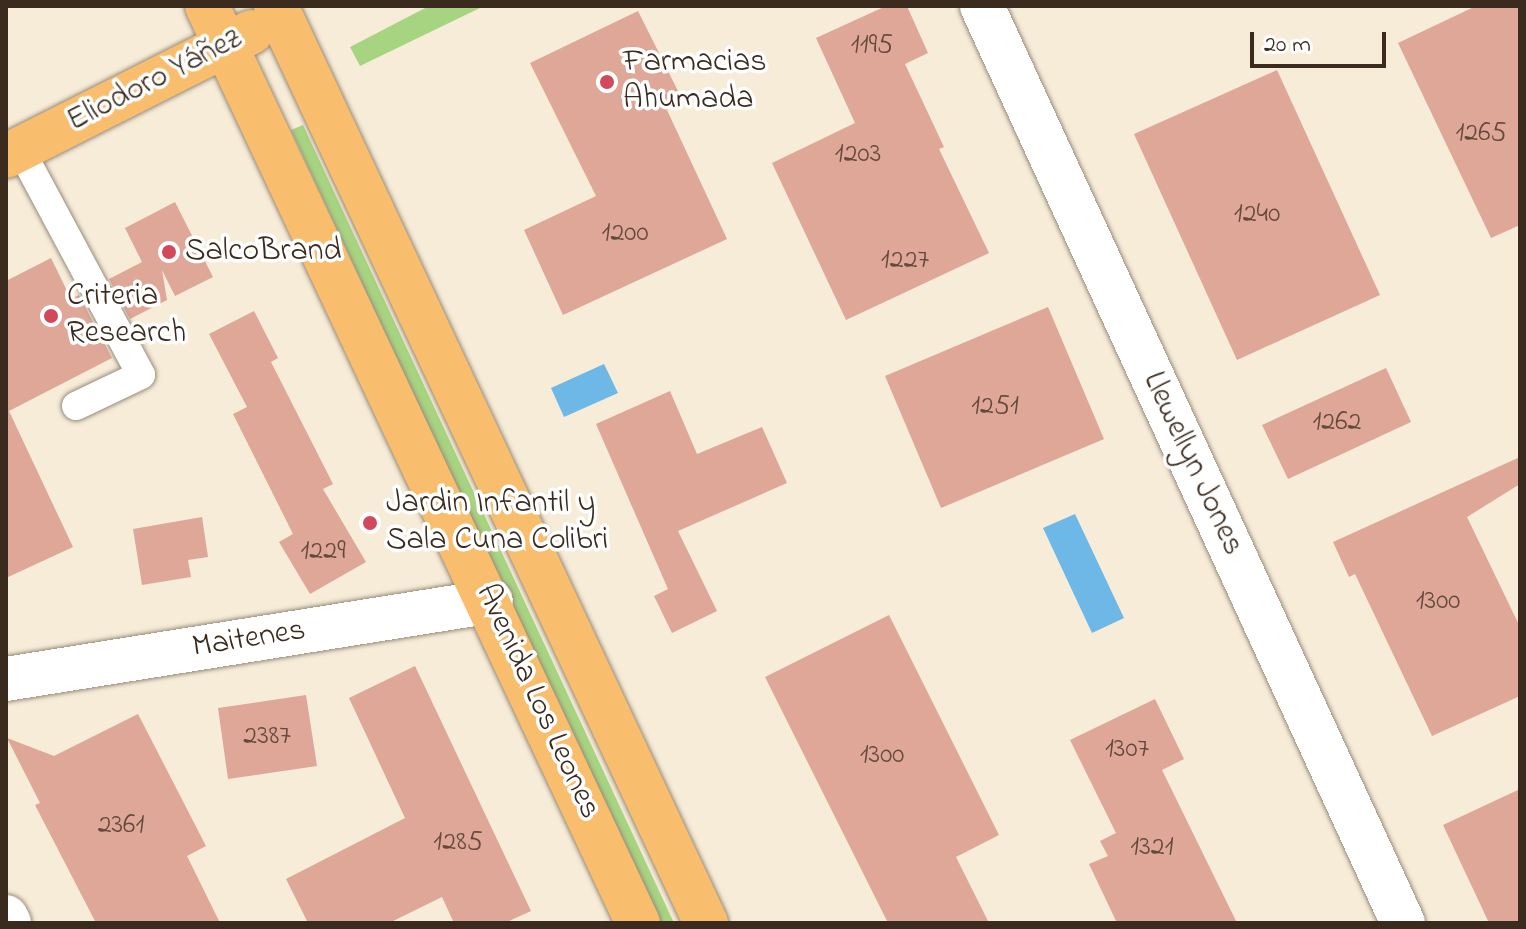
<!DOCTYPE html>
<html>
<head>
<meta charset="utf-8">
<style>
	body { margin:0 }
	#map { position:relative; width:1526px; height:929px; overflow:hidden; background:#f6ecd8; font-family:"Indie Flower",sans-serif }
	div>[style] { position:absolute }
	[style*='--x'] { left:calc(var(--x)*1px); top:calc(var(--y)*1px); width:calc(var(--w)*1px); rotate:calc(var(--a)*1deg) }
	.green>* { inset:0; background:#a7d481 }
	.water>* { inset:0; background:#6db8e6 }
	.building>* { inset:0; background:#dea798 }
	.roads { filter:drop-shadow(0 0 2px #988b7b) drop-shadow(0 0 2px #988b7b) }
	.lane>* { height:28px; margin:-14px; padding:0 14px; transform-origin:14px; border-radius:14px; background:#fff }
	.street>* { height:44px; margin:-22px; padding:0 22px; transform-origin:22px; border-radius:22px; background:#fff }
	.primary>* { height:44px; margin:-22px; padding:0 22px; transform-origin:22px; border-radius:22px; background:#f9be6d }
	.dots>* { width:22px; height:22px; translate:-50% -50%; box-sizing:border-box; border:4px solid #fff; border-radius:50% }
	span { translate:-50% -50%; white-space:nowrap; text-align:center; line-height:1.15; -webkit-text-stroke:7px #fff; paint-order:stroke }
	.number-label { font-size:28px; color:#64493c }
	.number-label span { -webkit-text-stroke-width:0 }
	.poi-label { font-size:32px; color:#3b2a1e }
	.left { translate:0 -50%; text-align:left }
	.street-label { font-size:32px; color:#3b2a1e }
	.frame { position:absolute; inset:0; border:8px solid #3b2a1e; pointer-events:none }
	.scale { position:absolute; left:1250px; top:32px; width:136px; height:36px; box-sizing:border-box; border:4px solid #3b2a1e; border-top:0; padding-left:10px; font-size:24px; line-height:28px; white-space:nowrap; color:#3b2a1e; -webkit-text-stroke:6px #fff; paint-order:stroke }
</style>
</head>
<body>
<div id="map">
	<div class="green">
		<i style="clip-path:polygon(429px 6px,484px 6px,360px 66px,350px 47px)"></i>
		<i style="clip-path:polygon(303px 125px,674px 923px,659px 923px,291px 130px)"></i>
	</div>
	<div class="water">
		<i style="clip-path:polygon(604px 364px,618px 393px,564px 417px,551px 388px)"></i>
		<i style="clip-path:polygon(1075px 514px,1124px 618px,1092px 633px,1043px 528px)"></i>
	</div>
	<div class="building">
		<i style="clip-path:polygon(886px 6px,907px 6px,928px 53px,905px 64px,944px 147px,939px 149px,989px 253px,846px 320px,772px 163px,855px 123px,816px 38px)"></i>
		<i style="clip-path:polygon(1476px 6px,1520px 6px,1520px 225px,1491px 238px,1398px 43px)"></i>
		<i style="clip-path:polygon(638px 11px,683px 101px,667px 110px,727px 239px,563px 315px,524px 230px,596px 196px,530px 63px)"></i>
		<i style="clip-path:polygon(1277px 70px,1380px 295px,1237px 360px,1134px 134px)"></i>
		<i style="clip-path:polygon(175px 202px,213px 277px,175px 296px,162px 270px,167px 300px,130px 319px,109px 279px,142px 262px,125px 228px)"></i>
		<i style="clip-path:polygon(51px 258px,71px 299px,79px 295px,112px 358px,9px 411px,73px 547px,6px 578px,6px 281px)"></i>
		<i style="clip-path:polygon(1048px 307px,1104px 439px,941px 508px,885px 376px)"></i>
		<i style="clip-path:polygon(254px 311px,278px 358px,271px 362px,333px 484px,323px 489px,366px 562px,310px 594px,279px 542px,293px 534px,233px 414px,247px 407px,209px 334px)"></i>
		<i style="clip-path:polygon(1386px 368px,1411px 422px,1288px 479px,1262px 425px)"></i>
		<i style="clip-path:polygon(670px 391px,697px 454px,762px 427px,787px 483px,678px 531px,717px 611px,672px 633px,654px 596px,668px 589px,596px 424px)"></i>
		<i style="clip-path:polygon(1520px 457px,1520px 484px,1467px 517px,1520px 627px,1520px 696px,1432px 736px,1355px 574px,1349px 577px,1333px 542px)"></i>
		<i style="clip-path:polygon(202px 517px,208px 557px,188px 560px,191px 577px,142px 585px,133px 529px)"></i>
		<i style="clip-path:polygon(889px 615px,999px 835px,956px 857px,989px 923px,888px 923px,765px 677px)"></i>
		<i style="clip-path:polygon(415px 666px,531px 911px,505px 923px,454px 923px,442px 897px,389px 923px,308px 923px,286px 879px,405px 818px,349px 698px)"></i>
		<i style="clip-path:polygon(306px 695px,317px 766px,228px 779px,218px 708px)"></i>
		<i style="clip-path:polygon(1155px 699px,1184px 759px,1162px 770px,1237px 923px,1117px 923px,1089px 864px,1108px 856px,1100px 841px,1116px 833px,1070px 740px)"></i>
		<i style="clip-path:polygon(138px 714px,206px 846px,187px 856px,220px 923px,96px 923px,35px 805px,40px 803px,7px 738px,54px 756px)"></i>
		<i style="clip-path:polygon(1520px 789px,1520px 923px,1489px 923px,1443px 825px)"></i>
	</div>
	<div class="roads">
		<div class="lane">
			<i style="--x:20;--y:149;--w:256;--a:61.8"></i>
			<i style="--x:141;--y:375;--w:72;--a:154.5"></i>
		</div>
		<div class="street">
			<i style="--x:982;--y:6;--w:1009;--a:65.34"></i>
			<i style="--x:6;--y:679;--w:491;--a:-9.1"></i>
			<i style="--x:6;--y:917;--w:7;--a:63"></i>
		</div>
		<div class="primary">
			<i style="--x:207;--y:6;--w:1013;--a:64.83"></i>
			<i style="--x:276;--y:6;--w:1013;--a:64.88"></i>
			<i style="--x:6;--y:156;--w:275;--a:-26.8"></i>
		</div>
	</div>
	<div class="dots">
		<i style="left:607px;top:82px;background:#d1495b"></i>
		<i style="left:169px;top:252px;background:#d1495b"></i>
		<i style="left:51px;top:316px;background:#d1495b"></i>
		<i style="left:370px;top:523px;background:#d1495b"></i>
	</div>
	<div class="number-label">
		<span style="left:872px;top:46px">1195</span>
		<span style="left:1481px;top:134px">1265</span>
		<span style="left:858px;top:155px">1203</span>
		<span style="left:1257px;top:215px">1240</span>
		<span style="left:625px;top:234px">1200</span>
		<span style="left:905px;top:261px">1227</span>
		<span style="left:995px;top:407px">1251</span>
		<span style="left:1337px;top:423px">1262</span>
		<span style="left:323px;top:552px">1229</span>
		<span style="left:1438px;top:602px">1300</span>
		<span style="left:267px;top:737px">2387</span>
		<span style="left:1127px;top:750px">1307</span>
		<span style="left:882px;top:756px">1300</span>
		<span style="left:121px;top:826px">2361</span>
		<span style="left:458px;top:843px">1285</span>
		<span style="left:1152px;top:848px">1321</span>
	</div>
	<div class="poi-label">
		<span class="left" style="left:623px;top:82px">Farmacias<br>Ahumada</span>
		<span class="left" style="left:185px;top:252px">SalcoBrand</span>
		<span class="left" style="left:67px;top:316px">Criteria<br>Research</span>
		<span class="left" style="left:386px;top:523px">Jardin Infantil y<br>Sala Cuna Colibri</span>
	</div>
	<div class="street-label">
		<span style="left:155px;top:81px;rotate:-27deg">Eliodoro Yáñez</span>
		<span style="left:1192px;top:464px;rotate:65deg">Llewellyn Jones</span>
		<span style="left:249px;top:640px;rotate:-9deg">Maitenes</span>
		<span style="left:537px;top:702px;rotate:65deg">Avenida Los Leones</span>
	</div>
	<div class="frame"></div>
	<div class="scale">20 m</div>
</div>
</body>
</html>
